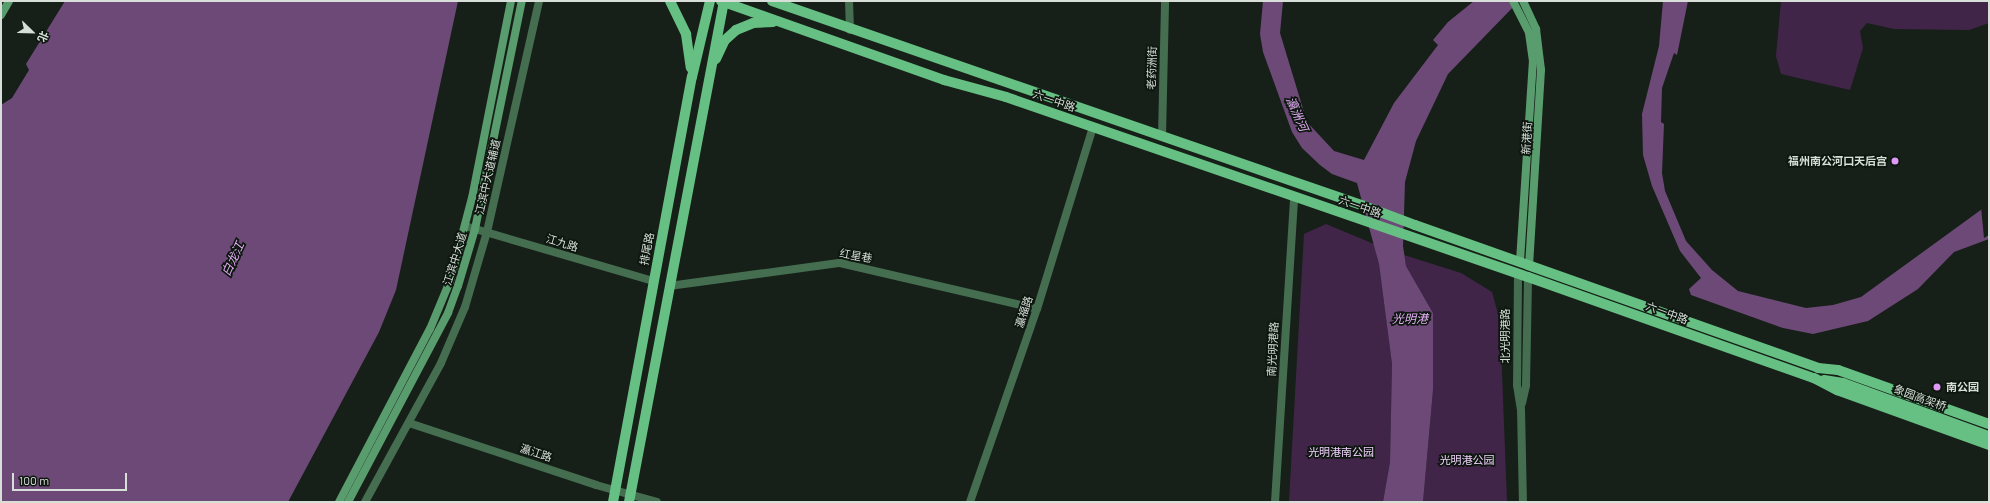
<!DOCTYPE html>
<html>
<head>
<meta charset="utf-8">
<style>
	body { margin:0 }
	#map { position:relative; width:1990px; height:503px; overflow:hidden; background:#162018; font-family:Barlow,"Noto Sans SC",sans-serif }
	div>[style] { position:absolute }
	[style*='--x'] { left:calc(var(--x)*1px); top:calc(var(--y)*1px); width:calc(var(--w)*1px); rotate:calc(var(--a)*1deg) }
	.green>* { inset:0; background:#412549 }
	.water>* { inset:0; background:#6d4978 }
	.pier>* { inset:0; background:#162018 }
	.tertiary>* { height:8px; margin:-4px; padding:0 4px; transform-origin:4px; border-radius:4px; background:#456e50 }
	.secondary>* { height:8px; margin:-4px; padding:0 4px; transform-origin:4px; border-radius:4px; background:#599c6d }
	.primary>* { height:10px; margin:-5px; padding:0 5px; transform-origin:5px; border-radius:5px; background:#67c083 }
	.primary-bridge>* { height:10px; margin:-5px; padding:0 5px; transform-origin:5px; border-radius:5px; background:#67c083 }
	.dots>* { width:11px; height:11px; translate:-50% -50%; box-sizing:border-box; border:2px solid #0d170f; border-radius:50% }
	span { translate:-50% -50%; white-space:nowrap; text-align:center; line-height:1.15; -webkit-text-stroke:3.5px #0d170f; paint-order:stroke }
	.street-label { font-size:11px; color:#d8dfd9 }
	.poi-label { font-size:11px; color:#d8dfd9; font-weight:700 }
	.right { translate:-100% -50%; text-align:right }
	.left { translate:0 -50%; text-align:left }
	.park-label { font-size:11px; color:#f1d0fc }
	.water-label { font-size:12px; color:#e6aff8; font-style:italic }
	.frame { position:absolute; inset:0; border:2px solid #d8dfd9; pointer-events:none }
	.north { position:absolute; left:12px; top:12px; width:40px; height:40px; -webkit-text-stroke:3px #0d170f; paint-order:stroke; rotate:113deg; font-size:11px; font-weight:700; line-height:16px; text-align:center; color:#d8dfd9 }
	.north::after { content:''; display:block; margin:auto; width:14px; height:18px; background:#d8dfd9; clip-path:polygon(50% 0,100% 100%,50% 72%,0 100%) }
	.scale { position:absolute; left:12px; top:473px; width:115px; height:18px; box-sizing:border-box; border:2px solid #d8dfd9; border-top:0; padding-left:5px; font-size:12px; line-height:14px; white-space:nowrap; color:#d8dfd9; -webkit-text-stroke:3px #0d170f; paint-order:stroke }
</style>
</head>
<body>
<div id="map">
	<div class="green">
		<i style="clip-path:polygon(1781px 1px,1989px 1px,1989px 23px,1969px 30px,1894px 29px,1867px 23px,1860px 31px,1863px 48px,1850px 90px,1781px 74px,1776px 56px)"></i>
		<i style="clip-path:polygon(1326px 224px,1374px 244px,1379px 264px,1392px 364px,1390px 462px,1383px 502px,1289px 502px,1304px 234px)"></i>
		<i style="clip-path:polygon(1404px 255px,1461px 273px,1492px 292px,1500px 321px,1507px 502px,1423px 502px,1433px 390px,1433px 313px,1406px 266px)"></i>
	</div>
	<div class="water">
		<i style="clip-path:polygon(65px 1px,458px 1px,396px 290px,379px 332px,288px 502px,1px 502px,1px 105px,12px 98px,29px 70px,26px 64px)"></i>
		<i style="clip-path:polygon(1263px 1px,1283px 1px,1280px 33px,1307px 122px,1334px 151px,1364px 160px,1394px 103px,1438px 45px,1433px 40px,1448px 22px,1474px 1px,1519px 1px,1448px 74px,1416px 141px,1405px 182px,1403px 246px,1406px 266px,1433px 313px,1433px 390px,1423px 502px,1383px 502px,1390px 462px,1392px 364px,1379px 264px,1357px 183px,1332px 174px,1320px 165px,1302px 148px,1292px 132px,1263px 52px,1260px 34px)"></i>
		<i style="clip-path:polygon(1663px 1px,1688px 1px,1677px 55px,1674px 53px,1662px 88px,1661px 122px,1664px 124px,1662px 173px,1665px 191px,1686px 241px,1712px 270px,1738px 291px,1806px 308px,1833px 305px,1861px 297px,1989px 204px,1989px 239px,1954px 252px,1918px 289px,1868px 321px,1813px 334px,1783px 328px,1691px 295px,1689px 289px,1701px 278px,1680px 251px,1652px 186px,1643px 155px,1642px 114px,1659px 46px)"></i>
	</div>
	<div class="pier">
		<i style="clip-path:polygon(1988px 202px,1989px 235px,1984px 238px,1981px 207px)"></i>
	</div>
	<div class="tertiary">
		<i style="--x:849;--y:1;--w:29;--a:88"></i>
		<i style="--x:1162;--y:136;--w:135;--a:-88.7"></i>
		<i style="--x:465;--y:226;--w:196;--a:16.3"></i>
		<i style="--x:1518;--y:274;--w:111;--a:90.5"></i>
		<i style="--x:1517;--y:385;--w:24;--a:81"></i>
		<i style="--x:1521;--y:409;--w:93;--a:88.8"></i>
		<i style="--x:669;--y:286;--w:173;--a:-7.7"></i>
		<i style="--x:840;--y:263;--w:202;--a:13.1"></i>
		<i style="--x:1522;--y:403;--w:18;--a:-77"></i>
		<i style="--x:1526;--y:385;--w:108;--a:-88.9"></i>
		<i style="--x:409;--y:423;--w:197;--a:18.3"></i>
		<i style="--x:596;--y:485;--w:63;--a:15.6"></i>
		<i style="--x:365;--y:502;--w:158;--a:-61.3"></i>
		<i style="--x:441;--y:363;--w:61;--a:-66.8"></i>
		<i style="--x:465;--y:307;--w:78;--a:-73.7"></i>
		<i style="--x:487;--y:232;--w:237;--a:-77.3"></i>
		<i style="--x:970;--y:502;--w:204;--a:-70.9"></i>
		<i style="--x:1037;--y:309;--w:190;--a:-72.9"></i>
		<i style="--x:1275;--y:502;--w:306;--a:-86.4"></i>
	</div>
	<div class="secondary">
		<i style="--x:1513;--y:1;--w:36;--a:63"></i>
		<i style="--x:1529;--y:33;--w:27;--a:82"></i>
		<i style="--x:1533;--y:60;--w:202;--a:93.7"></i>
		<i style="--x:1523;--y:1;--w:31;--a:65"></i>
		<i style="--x:1536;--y:29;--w:41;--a:83"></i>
		<i style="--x:1541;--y:70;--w:195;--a:93.5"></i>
		<i style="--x:1;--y:15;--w:16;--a:-60"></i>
		<i style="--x:339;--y:502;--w:195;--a:-62.3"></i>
		<i style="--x:430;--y:329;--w:52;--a:-67.4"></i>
		<i style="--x:450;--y:281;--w:86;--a:-75.2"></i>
		<i style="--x:472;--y:198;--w:201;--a:-78.8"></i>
		<i style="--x:348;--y:502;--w:214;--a:-62.1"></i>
		<i style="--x:448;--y:313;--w:29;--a:-70"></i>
		<i style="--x:458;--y:286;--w:59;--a:-73.4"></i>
		<i style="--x:475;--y:229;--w:233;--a:-78.4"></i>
	</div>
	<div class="primary">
		<i style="--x:670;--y:1;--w:37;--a:64"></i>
		<i style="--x:686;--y:34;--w:34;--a:82"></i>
		<i style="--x:721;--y:1;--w:237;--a:19.5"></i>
		<i style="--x:944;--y:80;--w:64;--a:15.3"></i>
		<i style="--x:1006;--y:97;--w:552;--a:19.03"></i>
		<i style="--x:1528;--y:277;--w:303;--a:19.5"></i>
		<i style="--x:1814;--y:378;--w:26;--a:28"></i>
		<i style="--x:1837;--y:390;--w:162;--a:19.9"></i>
		<i style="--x:772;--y:1;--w:626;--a:19.1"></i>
		<i style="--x:716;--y:59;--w:21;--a:-65"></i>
		<i style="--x:725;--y:40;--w:15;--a:-42"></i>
		<i style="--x:736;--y:30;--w:18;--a:-22"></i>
		<i style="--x:753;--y:23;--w:20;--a:-3"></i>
		<i style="--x:1415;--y:225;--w:428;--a:19.5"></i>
		<i style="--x:1818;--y:368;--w:20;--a:6"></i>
		<i style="--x:1838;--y:370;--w:160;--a:19.7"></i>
		<i style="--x:1824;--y:380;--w:19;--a:9"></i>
		<i style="--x:1843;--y:383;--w:155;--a:20"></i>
		<i style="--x:613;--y:502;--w:432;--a:-79.5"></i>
		<i style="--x:692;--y:77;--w:78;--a:-76.7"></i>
		<i style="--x:629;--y:502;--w:510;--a:-79.26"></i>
	</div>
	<div class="primary-bridge">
		<i style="--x:1364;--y:206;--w:54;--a:20.4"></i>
	</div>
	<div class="dots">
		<i style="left:1895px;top:161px;background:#dd99f3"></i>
		<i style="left:1937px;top:387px;background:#dd99f3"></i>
	</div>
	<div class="street-label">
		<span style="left:1152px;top:68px;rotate:-88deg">老药洲街</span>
		<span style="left:1054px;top:101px;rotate:19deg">六一中路</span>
		<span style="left:1527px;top:138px;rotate:-87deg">新港街</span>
		<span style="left:488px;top:177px;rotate:-77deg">江滨中大道辅道</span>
		<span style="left:1360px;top:207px;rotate:19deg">六一中路</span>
		<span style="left:562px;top:243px;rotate:17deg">江九路</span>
		<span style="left:647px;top:249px;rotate:-79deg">排尾路</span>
		<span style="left:856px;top:256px;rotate:10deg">红星巷</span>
		<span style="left:455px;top:259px;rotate:-73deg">江滨中大道</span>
		<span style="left:1024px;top:312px;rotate:-72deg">瀛福路</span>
		<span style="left:1667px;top:313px;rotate:20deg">六一中路</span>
		<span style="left:1505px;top:336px;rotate:-90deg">北光明港路</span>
		<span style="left:1273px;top:349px;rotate:-87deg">南光明港路</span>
		<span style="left:1920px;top:398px;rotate:20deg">象园高架桥</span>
		<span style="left:536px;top:453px;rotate:18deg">瀛江路</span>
	</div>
	<div class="poi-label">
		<span class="right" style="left:1887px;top:161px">福州南公河口天后宫</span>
		<span class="left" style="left:1946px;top:387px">南公园</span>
	</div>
	<div class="park-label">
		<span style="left:1341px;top:452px">光明港南公园</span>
		<span style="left:1467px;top:460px">光明港公园</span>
	</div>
	<div class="water-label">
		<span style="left:1297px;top:114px;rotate:66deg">瀛洲河</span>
		<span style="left:233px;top:259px;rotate:-65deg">白龙江</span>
		<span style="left:1410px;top:319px">光明港</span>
	</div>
	<div class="frame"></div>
	<div class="north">北</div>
	<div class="scale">100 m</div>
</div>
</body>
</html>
